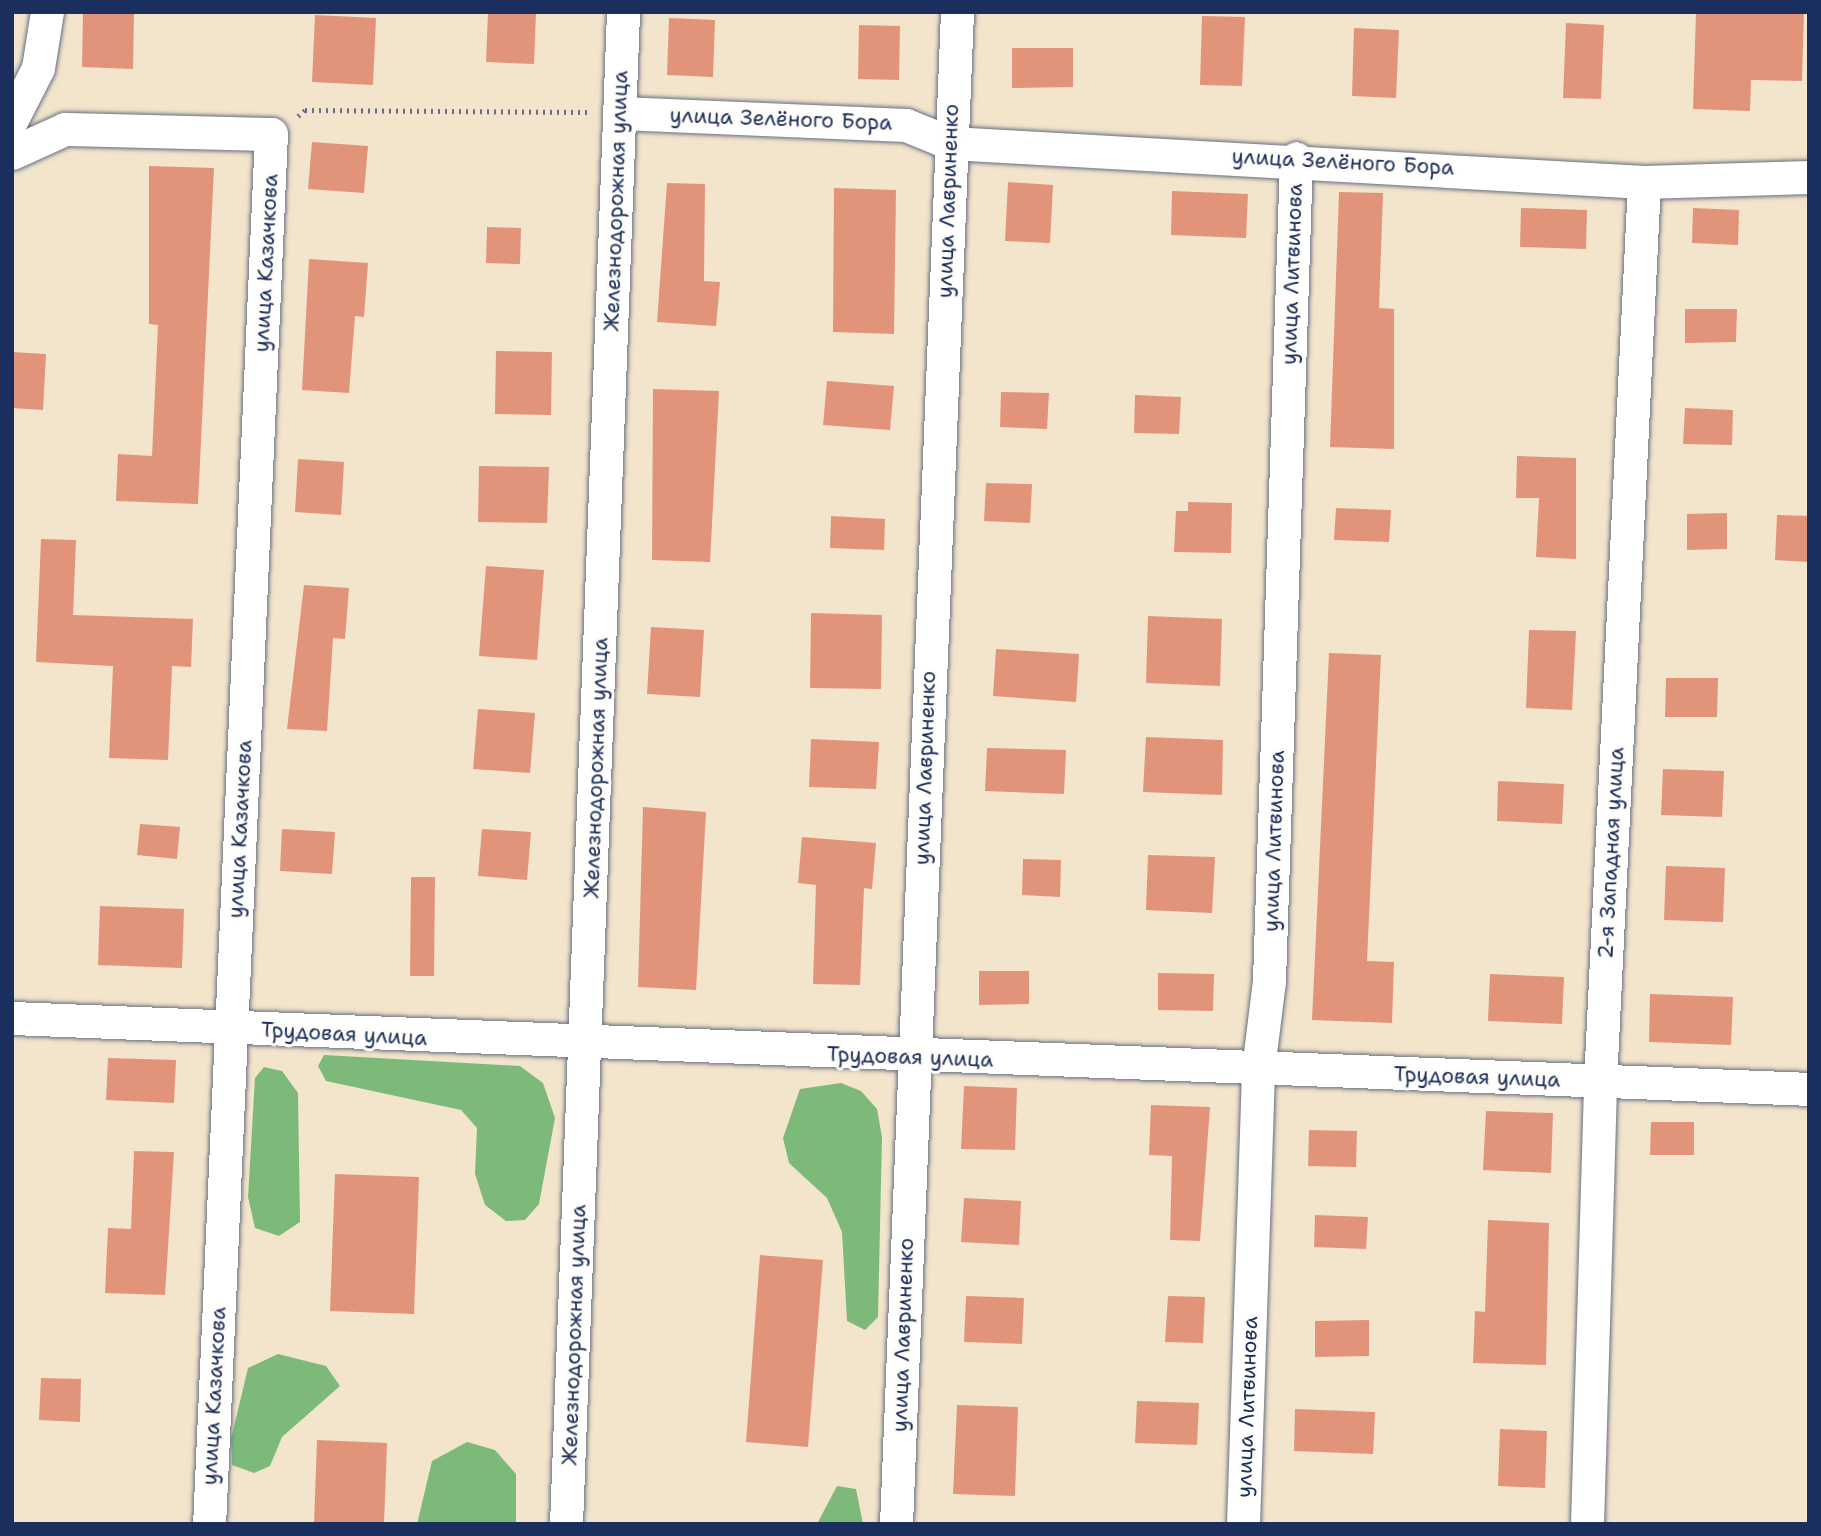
<!DOCTYPE html>
<html>
<head>
<meta charset="utf-8">
<style>
	body { margin:0 }
	#map { position:relative; width:1821px; height:1536px; overflow:hidden; background:#f3e5cb; font-family:"Shantell Sans",sans-serif }
	div>[style] { position:absolute }
	[style*='--x'] { left:calc(var(--x)*1px); top:calc(var(--y)*1px); width:calc(var(--w)*1px); rotate:calc(var(--a)*1deg) }
	.forest>* { inset:0; background:#7dba7a }
	.building>* { inset:0; background:#e2947b }
	.path>* { height:4.5px; margin-top:-2.25px; transform-origin:0; background:repeating-linear-gradient(90deg,#676f84 0 2px,transparent 0 7px) }
	.roads { filter:drop-shadow(0 0 2px #676f84) drop-shadow(0 0 2px #676f84) }
	.minor>* { height:33px; margin:-16.5px; padding:0 16.5px; transform-origin:16.5px; border-radius:16.5px; background:#fff }
	span { translate:-50% -50%; white-space:nowrap; text-align:center; line-height:1.15; -webkit-text-stroke:6px #fdfcf7; paint-order:stroke }
	.street-label { font-size:21px; color:#1b2f5e }
	.frame { position:absolute; inset:0; border:14px solid #1b2f5e; pointer-events:none }
</style>
</head>
<body>
<div id="map">
	<div class="forest">
		<i style="clip-path:polygon(324px 1055px,520px 1066px,543px 1083px,555px 1118px,539px 1204px,525px 1220px,506px 1221px,485px 1205px,475px 1174px,477px 1128px,461px 1110px,326px 1081px,318px 1066px)"></i>
		<i style="clip-path:polygon(264px 1067px,282px 1071px,298px 1093px,300px 1222px,279px 1236px,255px 1228px,248px 1197px,255px 1078px)"></i>
		<i style="clip-path:polygon(841px 1083px,861px 1091px,877px 1109px,882px 1137px,878px 1317px,865px 1330px,847px 1321px,842px 1232px,827px 1198px,789px 1163px,783px 1138px,800px 1089px)"></i>
		<i style="clip-path:polygon(278px 1354px,326px 1366px,340px 1386px,282px 1437px,270px 1466px,254px 1473px,232px 1465px,231px 1439px,248px 1368px)"></i>
		<i style="clip-path:polygon(467px 1442px,495px 1450px,516px 1474px,516px 1524px,417px 1524px,432px 1461px)"></i>
		<i style="clip-path:polygon(837px 1486px,856px 1489px,863px 1524px,817px 1524px)"></i>
	</div>
	<div class="building">
		<i style="clip-path:polygon(83px 12px,134px 12px,133px 69px,82px 67px)"></i>
		<i style="clip-path:polygon(488px 12px,536px 12px,534px 64px,486px 62px)"></i>
		<i style="clip-path:polygon(1696px 12px,1804px 12px,1802px 81px,1751px 80px,1750px 111px,1693px 109px)"></i>
		<i style="clip-path:polygon(315px 15px,376px 18px,373px 85px,312px 82px)"></i>
		<i style="clip-path:polygon(1202px 16px,1245px 17px,1242px 86px,1200px 85px)"></i>
		<i style="clip-path:polygon(669px 18px,715px 20px,713px 77px,667px 75px)"></i>
		<i style="clip-path:polygon(1566px 23px,1604px 25px,1601px 99px,1563px 98px)"></i>
		<i style="clip-path:polygon(859px 25px,900px 26px,899px 80px,858px 79px)"></i>
		<i style="clip-path:polygon(1354px 28px,1399px 30px,1396px 98px,1352px 96px)"></i>
		<i style="clip-path:polygon(1012px 48px,1073px 48px,1073px 87px,1012px 88px)"></i>
		<i style="clip-path:polygon(312px 142px,368px 146px,364px 193px,308px 189px)"></i>
		<i style="clip-path:polygon(149px 166px,214px 168px,198px 504px,116px 501px,118px 454px,152px 456px,158px 325px,149px 324px)"></i>
		<i style="clip-path:polygon(1008px 182px,1053px 185px,1050px 243px,1005px 241px)"></i>
		<i style="clip-path:polygon(667px 183px,705px 184px,704px 281px,720px 282px,716px 326px,657px 322px)"></i>
		<i style="clip-path:polygon(834px 188px,896px 190px,894px 334px,833px 332px)"></i>
		<i style="clip-path:polygon(1172px 191px,1248px 194px,1246px 238px,1171px 235px)"></i>
		<i style="clip-path:polygon(1339px 192px,1383px 193px,1379px 308px,1394px 309px,1394px 449px,1330px 447px)"></i>
		<i style="clip-path:polygon(1521px 208px,1587px 210px,1586px 249px,1520px 247px)"></i>
		<i style="clip-path:polygon(1693px 208px,1739px 210px,1738px 245px,1692px 243px)"></i>
		<i style="clip-path:polygon(487px 227px,521px 228px,520px 264px,486px 263px)"></i>
		<i style="clip-path:polygon(309px 259px,368px 263px,364px 317px,355px 316px,349px 393px,302px 390px)"></i>
		<i style="clip-path:polygon(1685px 309px,1737px 309px,1736px 342px,1685px 343px)"></i>
		<i style="clip-path:polygon(496px 351px,552px 352px,551px 415px,495px 414px)"></i>
		<i style="clip-path:polygon(12px 352px,46px 354px,43px 410px,12px 408px)"></i>
		<i style="clip-path:polygon(827px 381px,894px 386px,890px 430px,823px 425px)"></i>
		<i style="clip-path:polygon(653px 389px,719px 391px,710px 562px,652px 560px)"></i>
		<i style="clip-path:polygon(1001px 392px,1049px 393px,1047px 429px,1000px 427px)"></i>
		<i style="clip-path:polygon(1135px 395px,1181px 397px,1179px 434px,1134px 433px)"></i>
		<i style="clip-path:polygon(1685px 408px,1733px 410px,1732px 445px,1683px 444px)"></i>
		<i style="clip-path:polygon(1517px 456px,1576px 458px,1576px 559px,1536px 557px,1539px 498px,1516px 498px)"></i>
		<i style="clip-path:polygon(298px 459px,344px 462px,341px 515px,295px 512px)"></i>
		<i style="clip-path:polygon(479px 466px,549px 467px,547px 523px,478px 522px)"></i>
		<i style="clip-path:polygon(986px 483px,1032px 484px,1030px 523px,984px 521px)"></i>
		<i style="clip-path:polygon(1188px 502px,1232px 503px,1231px 553px,1174px 552px,1176px 511px,1188px 511px)"></i>
		<i style="clip-path:polygon(1336px 508px,1391px 510px,1389px 542px,1334px 540px)"></i>
		<i style="clip-path:polygon(1727px 513px,1727px 549px,1687px 550px,1687px 514px)"></i>
		<i style="clip-path:polygon(1777px 515px,1809px 516px,1809px 562px,1775px 560px)"></i>
		<i style="clip-path:polygon(831px 516px,885px 519px,884px 550px,830px 548px)"></i>
		<i style="clip-path:polygon(41px 539px,76px 540px,73px 615px,193px 619px,191px 667px,172px 666px,168px 760px,109px 758px,113px 666px,36px 662px)"></i>
		<i style="clip-path:polygon(486px 566px,544px 570px,537px 660px,479px 656px)"></i>
		<i style="clip-path:polygon(304px 585px,349px 588px,345px 639px,333px 638px,327px 731px,287px 729px)"></i>
		<i style="clip-path:polygon(811px 613px,882px 615px,881px 689px,810px 688px)"></i>
		<i style="clip-path:polygon(1148px 616px,1222px 619px,1220px 686px,1146px 683px)"></i>
		<i style="clip-path:polygon(651px 627px,704px 630px,700px 697px,647px 694px)"></i>
		<i style="clip-path:polygon(1529px 630px,1576px 631px,1572px 710px,1526px 708px)"></i>
		<i style="clip-path:polygon(996px 649px,1079px 654px,1076px 702px,993px 696px)"></i>
		<i style="clip-path:polygon(1329px 653px,1381px 655px,1367px 961px,1394px 962px,1392px 1023px,1312px 1020px)"></i>
		<i style="clip-path:polygon(1666px 678px,1718px 678px,1717px 717px,1665px 717px)"></i>
		<i style="clip-path:polygon(478px 709px,535px 713px,530px 773px,473px 769px)"></i>
		<i style="clip-path:polygon(1146px 737px,1223px 740px,1222px 795px,1143px 792px)"></i>
		<i style="clip-path:polygon(811px 739px,879px 742px,876px 789px,809px 787px)"></i>
		<i style="clip-path:polygon(987px 748px,1066px 750px,1064px 794px,985px 791px)"></i>
		<i style="clip-path:polygon(1663px 769px,1724px 771px,1722px 817px,1661px 815px)"></i>
		<i style="clip-path:polygon(1498px 781px,1564px 784px,1562px 824px,1497px 821px)"></i>
		<i style="clip-path:polygon(643px 807px,706px 812px,696px 990px,638px 987px)"></i>
		<i style="clip-path:polygon(140px 824px,180px 827px,177px 859px,137px 855px)"></i>
		<i style="clip-path:polygon(282px 829px,335px 832px,332px 874px,280px 871px)"></i>
		<i style="clip-path:polygon(482px 829px,531px 832px,527px 880px,478px 876px)"></i>
		<i style="clip-path:polygon(802px 837px,876px 843px,872px 889px,864px 888px,860px 985px,813px 984px,816px 885px,798px 883px)"></i>
		<i style="clip-path:polygon(1148px 855px,1215px 857px,1212px 913px,1146px 910px)"></i>
		<i style="clip-path:polygon(1023px 859px,1061px 860px,1060px 897px,1022px 895px)"></i>
		<i style="clip-path:polygon(1666px 866px,1725px 868px,1723px 922px,1664px 920px)"></i>
		<i style="clip-path:polygon(411px 877px,435px 877px,434px 976px,410px 976px)"></i>
		<i style="clip-path:polygon(100px 906px,184px 909px,182px 968px,98px 965px)"></i>
		<i style="clip-path:polygon(979px 971px,1029px 971px,1029px 1004px,979px 1005px)"></i>
		<i style="clip-path:polygon(1158px 973px,1214px 974px,1213px 1011px,1158px 1010px)"></i>
		<i style="clip-path:polygon(1490px 974px,1564px 977px,1562px 1024px,1488px 1021px)"></i>
		<i style="clip-path:polygon(1650px 994px,1733px 997px,1731px 1045px,1649px 1042px)"></i>
		<i style="clip-path:polygon(108px 1058px,176px 1060px,174px 1103px,106px 1100px)"></i>
		<i style="clip-path:polygon(964px 1086px,1017px 1088px,1015px 1150px,961px 1149px)"></i>
		<i style="clip-path:polygon(1151px 1105px,1210px 1107px,1200px 1241px,1170px 1240px,1172px 1156px,1149px 1155px)"></i>
		<i style="clip-path:polygon(1486px 1111px,1553px 1113px,1551px 1173px,1483px 1170px)"></i>
		<i style="clip-path:polygon(1651px 1122px,1694px 1122px,1694px 1155px,1650px 1155px)"></i>
		<i style="clip-path:polygon(1309px 1130px,1357px 1131px,1356px 1167px,1308px 1166px)"></i>
		<i style="clip-path:polygon(134px 1151px,174px 1152px,165px 1295px,105px 1293px,108px 1228px,131px 1229px)"></i>
		<i style="clip-path:polygon(335px 1174px,419px 1177px,414px 1314px,330px 1311px)"></i>
		<i style="clip-path:polygon(964px 1198px,1021px 1201px,1019px 1245px,961px 1242px)"></i>
		<i style="clip-path:polygon(1315px 1215px,1368px 1217px,1366px 1249px,1314px 1247px)"></i>
		<i style="clip-path:polygon(1488px 1220px,1549px 1223px,1546px 1365px,1473px 1363px,1475px 1311px,1485px 1312px)"></i>
		<i style="clip-path:polygon(760px 1255px,823px 1260px,808px 1447px,746px 1442px)"></i>
		<i style="clip-path:polygon(966px 1296px,1024px 1298px,1022px 1344px,964px 1342px)"></i>
		<i style="clip-path:polygon(1168px 1296px,1205px 1297px,1203px 1343px,1165px 1342px)"></i>
		<i style="clip-path:polygon(1369px 1320px,1369px 1356px,1315px 1357px,1315px 1321px)"></i>
		<i style="clip-path:polygon(41px 1378px,81px 1379px,80px 1422px,39px 1420px)"></i>
		<i style="clip-path:polygon(1137px 1401px,1199px 1403px,1197px 1445px,1135px 1443px)"></i>
		<i style="clip-path:polygon(957px 1405px,1018px 1407px,1015px 1496px,953px 1494px)"></i>
		<i style="clip-path:polygon(1295px 1409px,1375px 1412px,1373px 1454px,1294px 1451px)"></i>
		<i style="clip-path:polygon(1500px 1429px,1547px 1431px,1545px 1488px,1498px 1486px)"></i>
		<i style="clip-path:polygon(317px 1440px,387px 1443px,384px 1524px,314px 1524px)"></i>
	</div>
	<div class="path">
		<i style="--x:298;--y:116;--w:9;--a:-41"></i>
		<i style="--x:305;--y:110;--w:283;--a:0.4"></i>
	</div>
	<div class="roads">
		<div class="minor">
			<i style="--x:620;--y:113;--w:286;--a:2.4"></i>
			<i style="--x:906;--y:125;--w:48;--a:22.2"></i>
			<i style="--x:950;--y:143;--w:695;--a:3.22"></i>
			<i style="--x:1644;--y:182;--w:165;--a:-1.7"></i>
			<i style="--x:12;--y:119;--w:57;--a:-63"></i>
			<i style="--x:38;--y:68;--w:57;--a:-80.9"></i>
			<i style="--x:12;--y:153;--w:58;--a:-24.4"></i>
			<i style="--x:65;--y:129;--w:206;--a:1.4"></i>
			<i style="--x:271;--y:134;--w:1391;--a:92.55"></i>
			<i style="--x:12;--y:1018;--w:1798;--a:2.26"></i>
			<i style="--x:566;--y:1524;--w:1513;--a:-87.84"></i>
			<i style="--x:896;--y:1524;--w:1513;--a:-87.69"></i>
			<i style="--x:1243;--y:1524;--w:455;--a:-88.1"></i>
			<i style="--x:1258;--y:1069;--w:89;--a:-82.9"></i>
			<i style="--x:1269;--y:981;--w:823;--a:-88.12"></i>
			<i style="--x:1587;--y:1524;--w:442;--a:-88.3"></i>
			<i style="--x:1600;--y:1082;--w:901;--a:-87.2"></i>
		</div>
	</div>
	<div class="street-label">
		<span style="left:781px;top:119px;rotate:2deg">улица Зелёного Бора</span>
		<span style="left:1343px;top:162px;rotate:3deg">улица Зелёного Бора</span>
		<span style="left:616px;top:201px;rotate:-88deg">Железнодорожная улица</span>
		<span style="left:948px;top:201px;rotate:-88deg">улица Лавриненко</span>
		<span style="left:266px;top:263px;rotate:-87deg">улица Казачкова</span>
		<span style="left:1292px;top:274px;rotate:-88deg">улица Литвинова</span>
		<span style="left:596px;top:768px;rotate:-88deg">Железнодорожная улица</span>
		<span style="left:925px;top:768px;rotate:-88deg">улица Лавриненко</span>
		<span style="left:240px;top:829px;rotate:-87deg">улица Казачкова</span>
		<span style="left:1274px;top:841px;rotate:-88deg">улица Литвинова</span>
		<span style="left:1611px;top:853px;rotate:-87deg">2-я Западная улица</span>
		<span style="left:344px;top:1034px;rotate:3deg">Трудовая улица</span>
		<span style="left:910px;top:1057px;rotate:2deg">Трудовая улица</span>
		<span style="left:1477px;top:1077px;rotate:2deg">Трудовая улица</span>
		<span style="left:574px;top:1335px;rotate:-88deg">Железнодорожная улица</span>
		<span style="left:903px;top:1335px;rotate:-88deg">улица Лавриненко</span>
		<span style="left:214px;top:1396px;rotate:-87deg">улица Казачкова</span>
		<span style="left:1247px;top:1407px;rotate:-88deg">улица Литвинова</span>
	</div>
	<div class="frame"></div>
</div>
</body>
</html>
